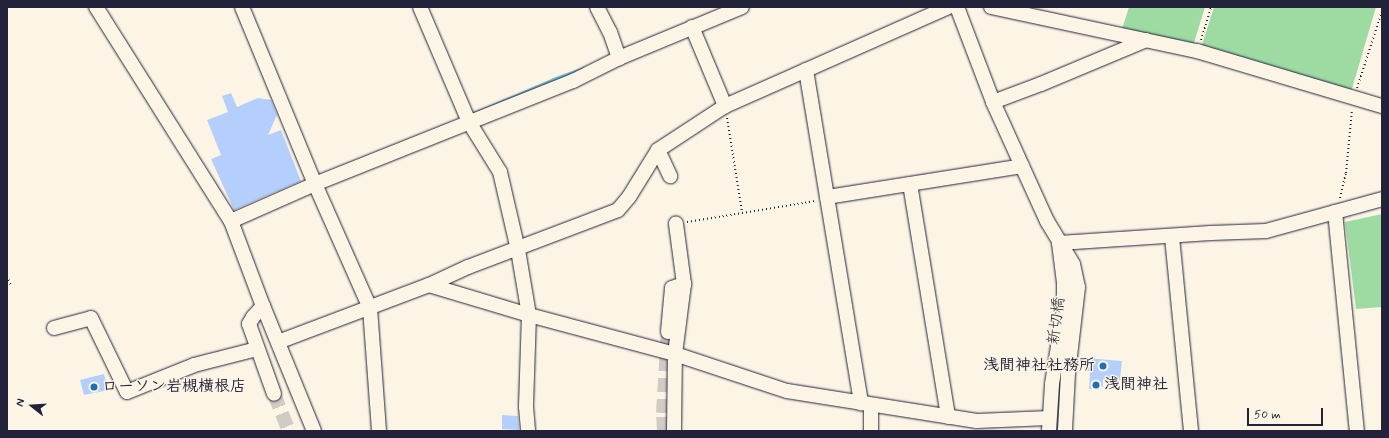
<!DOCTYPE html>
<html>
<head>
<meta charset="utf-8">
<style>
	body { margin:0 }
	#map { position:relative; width:1389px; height:438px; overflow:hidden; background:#fcf5e5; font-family:Mynerve,"Klee One",sans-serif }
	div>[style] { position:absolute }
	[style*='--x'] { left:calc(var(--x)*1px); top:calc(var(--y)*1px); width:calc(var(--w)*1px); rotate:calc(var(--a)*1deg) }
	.green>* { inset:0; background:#9ddba3 }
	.stream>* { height:3px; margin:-1.5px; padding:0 1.5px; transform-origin:1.5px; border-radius:1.5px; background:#82cde3 }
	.building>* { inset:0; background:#b4cffc }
	.minor-tunnel>* { height:14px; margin-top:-7px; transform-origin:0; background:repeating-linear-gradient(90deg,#d0cbc3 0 14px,transparent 0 21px) }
	.path>* { height:2px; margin-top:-1px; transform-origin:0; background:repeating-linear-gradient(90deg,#22223b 0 1px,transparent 0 4px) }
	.roads { filter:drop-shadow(0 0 1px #22223b) drop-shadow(0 0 1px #22223b) }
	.minor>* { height:14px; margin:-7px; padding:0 7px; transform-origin:7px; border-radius:7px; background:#fcf5e5 }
	.dots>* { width:11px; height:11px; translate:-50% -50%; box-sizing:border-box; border:2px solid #fcf5e5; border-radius:50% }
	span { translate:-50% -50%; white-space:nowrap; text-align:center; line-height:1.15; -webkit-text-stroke:3px #fcf5e5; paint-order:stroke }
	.street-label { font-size:16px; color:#22223b }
	.poi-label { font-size:16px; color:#22223b; font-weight:700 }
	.right { translate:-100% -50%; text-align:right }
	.left { translate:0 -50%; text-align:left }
	.frame { position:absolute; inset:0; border:8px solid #22223b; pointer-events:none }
	.north { position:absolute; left:12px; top:386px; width:40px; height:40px; -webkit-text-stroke:3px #fcf5e5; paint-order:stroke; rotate:287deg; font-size:11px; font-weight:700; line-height:16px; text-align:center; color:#22223b }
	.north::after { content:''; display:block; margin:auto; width:14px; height:18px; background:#22223b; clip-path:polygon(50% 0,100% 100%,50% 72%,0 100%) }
	.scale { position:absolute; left:1247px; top:408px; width:76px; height:18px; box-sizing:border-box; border:2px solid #22223b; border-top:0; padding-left:5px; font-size:12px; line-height:14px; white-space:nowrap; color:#22223b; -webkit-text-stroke:3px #fcf5e5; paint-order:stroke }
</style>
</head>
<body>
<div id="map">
	<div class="green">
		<i style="clip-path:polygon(1129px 7px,1205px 7px,1193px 46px,1122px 29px)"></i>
		<i style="clip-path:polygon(1214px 7px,1376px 7px,1351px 92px,1201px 48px)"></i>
		<i style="clip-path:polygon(1382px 214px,1382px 307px,1356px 309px,1345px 222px)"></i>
	</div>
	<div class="stream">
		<i style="--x:470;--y:115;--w:90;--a:-23.4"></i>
		<i style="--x:553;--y:79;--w:32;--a:-20"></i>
	</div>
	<div class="building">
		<i style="clip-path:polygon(231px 93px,237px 107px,258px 98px,271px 100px,277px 115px,268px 135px,281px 130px,301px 181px,234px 210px,211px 159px,221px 155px,207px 120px,228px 112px,222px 96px)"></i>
		<i style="clip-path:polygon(1086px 358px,1122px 361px,1120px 380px,1103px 379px,1103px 387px,1100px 387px,1100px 389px,1089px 389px,1090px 371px,1084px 371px)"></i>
		<i style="clip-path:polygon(104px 374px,108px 390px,84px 395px,80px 380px)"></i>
		<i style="clip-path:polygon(502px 415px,518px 416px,519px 430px,502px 429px)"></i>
	</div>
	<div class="minor-tunnel">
		<i style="--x:274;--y:394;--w:40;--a:68"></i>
		<i style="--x:664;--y:431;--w:18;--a:-93"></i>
		<i style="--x:663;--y:413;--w:81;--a:-86.5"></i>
	</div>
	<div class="path">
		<i style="--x:1201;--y:40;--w:34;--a:-73"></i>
		<i style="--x:1357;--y:88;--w:81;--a:-72"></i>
		<i style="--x:727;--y:118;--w:95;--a:80.9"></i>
		<i style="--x:1340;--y:198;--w:26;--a:-77"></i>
		<i style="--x:1346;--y:173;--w:64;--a:-84.6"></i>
		<i style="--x:687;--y:222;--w:130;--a:-9.3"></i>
		<i style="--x:7;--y:276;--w:11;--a:68"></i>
	</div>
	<div class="roads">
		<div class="minor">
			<i style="--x:96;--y:7;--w:253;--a:57.8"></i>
			<i style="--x:231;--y:221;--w:91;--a:69.4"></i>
			<i style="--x:263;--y:306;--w:135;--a:67.8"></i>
			<i style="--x:242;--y:7;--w:191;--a:67.6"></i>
			<i style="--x:315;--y:184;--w:136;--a:66.1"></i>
			<i style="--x:370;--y:308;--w:123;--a:85.8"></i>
			<i style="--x:420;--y:7;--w:125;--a:66.9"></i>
			<i style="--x:469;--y:122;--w:59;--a:58.2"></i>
			<i style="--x:500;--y:172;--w:80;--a:77"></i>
			<i style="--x:518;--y:250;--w:66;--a:80.4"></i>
			<i style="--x:529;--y:315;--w:92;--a:91.9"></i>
			<i style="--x:526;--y:407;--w:24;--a:85"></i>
			<i style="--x:597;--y:7;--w:28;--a:63"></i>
			<i style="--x:610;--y:32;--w:28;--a:71"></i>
			<i style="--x:957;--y:7;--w:102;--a:69.2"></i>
			<i style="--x:993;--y:102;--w:70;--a:65.6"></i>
			<i style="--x:1022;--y:166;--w:60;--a:65.6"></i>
			<i style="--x:1047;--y:221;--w:50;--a:58.8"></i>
			<i style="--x:1073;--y:264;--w:24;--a:78"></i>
			<i style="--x:1078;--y:287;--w:87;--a:96.6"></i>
			<i style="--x:1068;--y:373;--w:58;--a:93"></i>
			<i style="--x:991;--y:7;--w:211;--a:12.1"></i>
			<i style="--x:1197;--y:51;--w:193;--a:16.6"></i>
			<i style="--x:692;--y:27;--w:86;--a:67.3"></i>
			<i style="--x:806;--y:70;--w:338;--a:80.6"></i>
			<i style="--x:993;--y:102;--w:51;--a:-20.6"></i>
			<i style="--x:1041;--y:84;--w:114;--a:-22.7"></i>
			<i style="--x:658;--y:150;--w:29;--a:65"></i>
			<i style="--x:910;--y:184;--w:236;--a:80.7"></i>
			<i style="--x:827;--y:197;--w:197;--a:-9"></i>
			<i style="--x:1335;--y:212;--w:220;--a:84.3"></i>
			<i style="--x:231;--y:221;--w:92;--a:-23.8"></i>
			<i style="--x:315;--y:184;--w:278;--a:-21.8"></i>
			<i style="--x:573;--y:81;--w:51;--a:-26.6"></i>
			<i style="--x:619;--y:58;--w:133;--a:-22.5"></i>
			<i style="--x:1172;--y:237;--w:195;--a:84.4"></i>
			<i style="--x:429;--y:285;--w:104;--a:16.7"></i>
			<i style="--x:529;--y:315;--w:151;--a:15"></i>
			<i style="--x:675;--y:354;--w:118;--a:18.3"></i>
			<i style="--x:787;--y:391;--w:192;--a:9"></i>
			<i style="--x:977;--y:421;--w:72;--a:-2.4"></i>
			<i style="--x:263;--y:306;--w:15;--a:132"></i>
			<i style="--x:253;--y:317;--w:8;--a:120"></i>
			<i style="--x:249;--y:324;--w:74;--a:70.3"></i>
			<i style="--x:54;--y:328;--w:38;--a:-15"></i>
			<i style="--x:91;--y:318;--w:82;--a:64.1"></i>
			<i style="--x:127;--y:392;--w:72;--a:-21.9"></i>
			<i style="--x:194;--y:365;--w:65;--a:-14.3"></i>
			<i style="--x:668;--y:332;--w:44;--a:-84.8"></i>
			<i style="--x:672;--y:288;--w:13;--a:-18"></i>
			<i style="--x:278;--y:342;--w:161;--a:-20.7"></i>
			<i style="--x:429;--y:285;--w:43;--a:-24.8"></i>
			<i style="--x:468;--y:267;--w:160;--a:-20.8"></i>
			<i style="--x:618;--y:210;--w:17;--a:-50"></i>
			<i style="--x:629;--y:197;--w:55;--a:-58.3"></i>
			<i style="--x:658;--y:150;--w:80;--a:-33.3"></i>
			<i style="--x:725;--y:106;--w:244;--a:-23.9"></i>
			<i style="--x:871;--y:406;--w:25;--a:90"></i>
			<i style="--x:674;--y:431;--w:77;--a:-89.3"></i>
			<i style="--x:675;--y:354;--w:71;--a:-82.7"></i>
			<i style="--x:684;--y:284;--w:61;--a:-97.6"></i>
			<i style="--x:1049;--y:431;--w:47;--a:-86.3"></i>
			<i style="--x:1052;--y:384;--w:77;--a:-81"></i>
			<i style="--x:1064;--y:308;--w:25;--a:-90"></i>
			<i style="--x:1064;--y:283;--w:40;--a:-97.1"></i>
			<i style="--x:1059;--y:243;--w:152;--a:-3.8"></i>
			<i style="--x:1211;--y:233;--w:55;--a:-2.1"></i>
			<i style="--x:1266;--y:231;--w:120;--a:-15.4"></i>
		</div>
	</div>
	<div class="dots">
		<i style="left:1103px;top:366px;background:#1f6fb2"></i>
		<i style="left:1096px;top:385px;background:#1f6fb2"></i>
		<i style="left:94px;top:387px;background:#1f6fb2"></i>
	</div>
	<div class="street-label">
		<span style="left:1057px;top:321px;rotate:-83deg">新切橋</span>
	</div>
	<div class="poi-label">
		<span class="right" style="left:1095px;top:366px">浅間神社社務所</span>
		<span class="left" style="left:1104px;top:385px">浅間神社</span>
		<span class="left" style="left:102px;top:387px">ローソン岩槻横根店</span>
	</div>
	<div class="frame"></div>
	<div class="north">N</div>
	<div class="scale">50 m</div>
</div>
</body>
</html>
